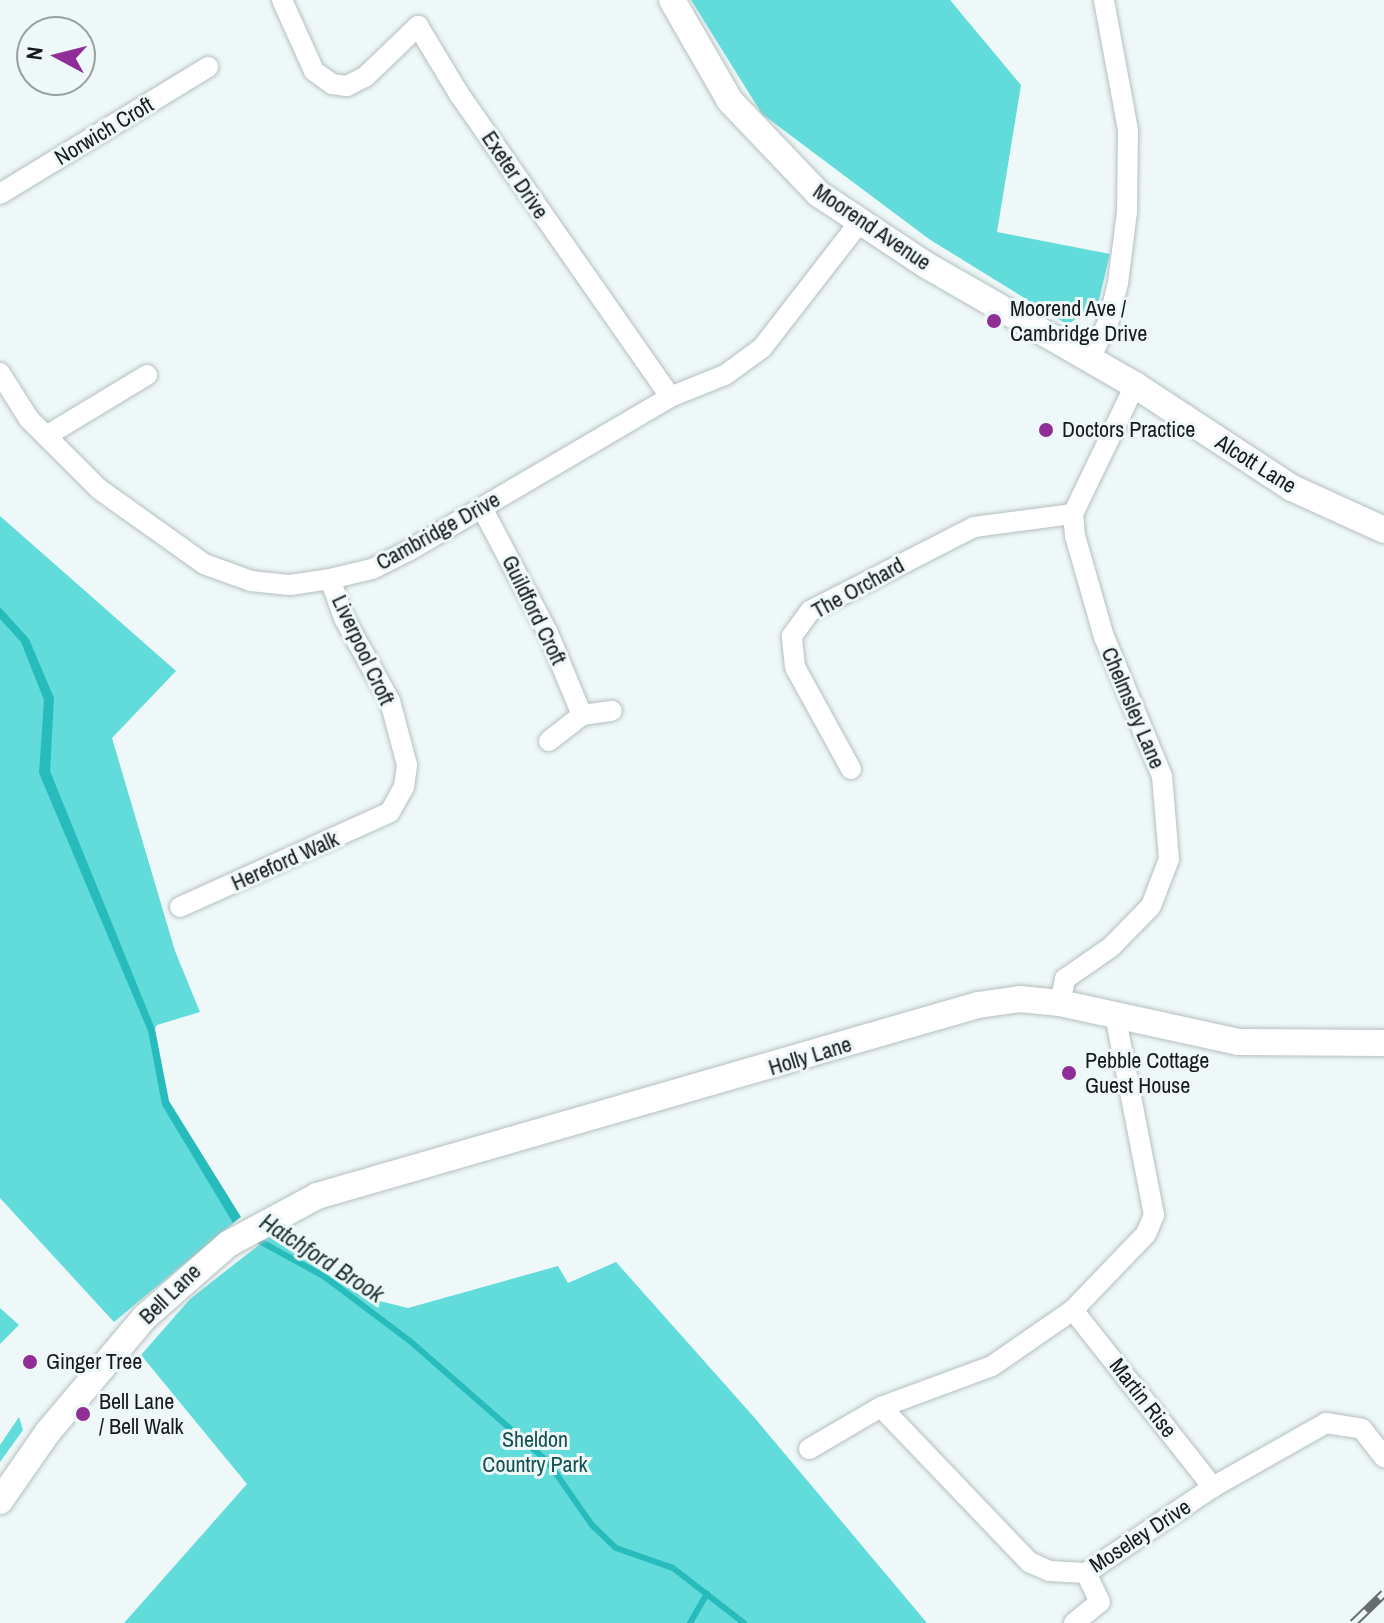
<!DOCTYPE html>
<html>
<head>
<meta charset="utf-8">
<style>
	body { margin:0 }
	#map { position:relative; width:1384px; height:1623px; overflow:hidden; background:#eef8f8; font-family:"Archivo Narrow",sans-serif }
	div>[style] { position:absolute }
	[style*='--x'] { left:calc(var(--x)*1px); top:calc(var(--y)*1px); width:calc(var(--w)*1px); rotate:calc(var(--a)*1deg) }
	.green>* { inset:0; background:#62dbdb }
	.water>* { inset:0; background:#27bbbc }
	.stream>* { height:6px; margin:-3px; padding:0 3px; transform-origin:3px; border-radius:3px; background:#27bbbc }
	.roads { filter:drop-shadow(0 0 2px #b5bfbf) drop-shadow(0 0 2px #b5bfbf) }
	.minor>* { height:20px; margin:-10px; padding:0 10px; transform-origin:10px; border-radius:10px; background:#fff }
	.tertiary>* { height:26px; margin:-13px; padding:0 13px; transform-origin:13px; border-radius:13px; background:#fff }
	.rail>* { height:9px; margin-top:-4.5px; transform-origin:0; background:repeating-linear-gradient(90deg,#eef8f8 0 18px,#676d6d 0 36px); box-sizing:border-box; border-block:2px solid #676d6d }
	.dots>* { width:22px; height:22px; translate:-50% -50%; box-sizing:border-box; border:4px solid #eef8f8; border-radius:50% }
	span { translate:-50% -50%; white-space:nowrap; text-align:center; line-height:1.15; -webkit-text-stroke:6px #eef8f8; paint-order:stroke }
	.street-label { font-size:22px; color:#161a1a }
	.poi-label { font-size:22px; color:#161a1a }
	.left { translate:0 -50%; text-align:left }
	.park-label { font-size:22px; color:#155050 }
	.water-label { font-size:24px; color:#1f3736; font-style:italic }
	.north { position:absolute; left:16px; top:16px; width:80px; height:80px; box-sizing:border-box; background:#eef8f8; border:2px solid #989f9f; border-radius:50%; rotate:277deg; font-size:22px; font-weight:700; line-height:32px; text-align:center; color:#161a1a }
	.north::after { content:''; display:block; margin:auto; width:28px; height:36px; background:#8f2e96; clip-path:polygon(50% 0,100% 100%,50% 72%,0 100%) }
</style>
</head>
<body>
<div id="map">
	<div class="green">
		<i style="clip-path:polygon(691px 0,950px 0,1021px 85px,997px 232px,1110px 254px,1099px 300px,1068px 325px,929px 239px,762px 114px)"></i>
		<i style="clip-path:polygon(0 516px,176px 671px,112px 738px,175px 951px,200px 1012px,157px 1025px,152px 1034px,162px 1100px,236px 1221px,114px 1322px,0 1198px)"></i>
		<i style="clip-path:polygon(269px 1237px,363px 1297px,408px 1308px,558px 1266px,568px 1283px,616px 1262px,753px 1416px,927px 1623px,124px 1623px,247px 1484px,141px 1355px,190px 1299px)"></i>
		<i style="clip-path:polygon(0 1308px,19px 1325px,0 1344px)"></i>
		<i style="clip-path:polygon(19px 1417px,23px 1430px,0 1462px,0 1445px)"></i>
	</div>
	<div class="water">
		<i style="clip-path:polygon(0 607px,29px 639px,54px 698px,50px 771px,155px 1029px,169px 1101px,241px 1217px,233px 1223px,162px 1105px,148px 1031px,39px 773px,44px 700px,21px 642px,0 619px)"></i>
	</div>
	<div class="stream">
		<i style="--x:256;--y:1239;--w:79;--a:28.8"></i>
		<i style="--x:325;--y:1277;--w:106;--a:37"></i>
		<i style="--x:410;--y:1341;--w:184;--a:41.2"></i>
		<i style="--x:548;--y:1462;--w:77;--a:55.1"></i>
		<i style="--x:592;--y:1525;--w:33;--a:44"></i>
		<i style="--x:616;--y:1548;--w:60;--a:19.3"></i>
		<i style="--x:673;--y:1568;--w:90;--a:37.8"></i>
		<i style="--x:690;--y:1623;--w:34;--a:-60"></i>
	</div>
	<div class="roads">
		<div class="minor">
			<i style="--x:282;--y:0;--w:78;--a:65.7"></i>
			<i style="--x:314;--y:71;--w:22;--a:36"></i>
			<i style="--x:332;--y:84;--w:15;--a:8"></i>
			<i style="--x:347;--y:86;--w:20;--a:-27"></i>
			<i style="--x:365;--y:77;--w:74;--a:-43.9"></i>
			<i style="--x:418;--y:26;--w:79;--a:58.9"></i>
			<i style="--x:459;--y:94;--w:369;--a:55.1"></i>
			<i style="--x:0;--y:194;--w:244;--a:-31.4"></i>
			<i style="--x:1090;--y:358;--w:39;--a:-63"></i>
			<i style="--x:1108;--y:323;--w:41;--a:-76"></i>
			<i style="--x:1118;--y:283;--w:72;--a:-82.8"></i>
			<i style="--x:1127;--y:212;--w:82;--a:-89.3"></i>
			<i style="--x:1128;--y:130;--w:132;--a:-100.5"></i>
			<i style="--x:0;--y:373;--w:54;--a:57.8"></i>
			<i style="--x:29;--y:419;--w:99;--a:45"></i>
			<i style="--x:99;--y:489;--w:129;--a:35.5"></i>
			<i style="--x:204;--y:564;--w:50;--a:19.9"></i>
			<i style="--x:251;--y:581;--w:39;--a:6"></i>
			<i style="--x:290;--y:585;--w:40;--a:-8.5"></i>
			<i style="--x:330;--y:579;--w:43;--a:-13.4"></i>
			<i style="--x:372;--y:569;--w:40;--a:-26.6"></i>
			<i style="--x:408;--y:551;--w:304;--a:-30.4"></i>
			<i style="--x:670;--y:397;--w:59;--a:-21.8"></i>
			<i style="--x:725;--y:375;--w:46;--a:-36.1"></i>
			<i style="--x:762;--y:348;--w:158;--a:-52.2"></i>
			<i style="--x:46;--y:436;--w:118;--a:-31.1"></i>
			<i style="--x:482;--y:508;--w:141;--a:62.2"></i>
			<i style="--x:548;--y:633;--w:89;--a:67.5"></i>
			<i style="--x:549;--y:741;--w:42;--a:-38.2"></i>
			<i style="--x:582;--y:715;--w:30;--a:-8"></i>
			<i style="--x:851;--y:769;--w:116;--a:-118.8"></i>
			<i style="--x:795;--y:667;--w:31;--a:-96"></i>
			<i style="--x:792;--y:636;--w:31;--a:-54"></i>
			<i style="--x:810;--y:611;--w:184;--a:-27.1"></i>
			<i style="--x:974;--y:527;--w:100;--a:-7.5"></i>
			<i style="--x:180;--y:907;--w:230;--a:-24.3"></i>
			<i style="--x:390;--y:812;--w:29;--a:-61"></i>
			<i style="--x:404;--y:787;--w:22;--a:-82"></i>
			<i style="--x:407;--y:765;--w:66;--a:-104.9"></i>
			<i style="--x:390;--y:701;--w:95;--a:-119"></i>
			<i style="--x:344;--y:618;--w:41;--a:-109.7"></i>
			<i style="--x:1060;--y:1003;--w:25;--a:-78"></i>
			<i style="--x:1065;--y:979;--w:56;--a:-34.8"></i>
			<i style="--x:1111;--y:947;--w:57;--a:-45.7"></i>
			<i style="--x:1151;--y:906;--w:50;--a:-69"></i>
			<i style="--x:1169;--y:859;--w:83;--a:-94.8"></i>
			<i style="--x:1162;--y:776;--w:151;--a:-112.6"></i>
			<i style="--x:1104;--y:637;--w:105;--a:-106"></i>
			<i style="--x:1075;--y:536;--w:22;--a:-95"></i>
			<i style="--x:1073;--y:514;--w:143;--a:-64.3"></i>
			<i style="--x:1073;--y:1310;--w:226;--a:51.7"></i>
			<i style="--x:881;--y:1407;--w:214;--a:46.3"></i>
			<i style="--x:1029;--y:1562;--w:22;--a:24"></i>
			<i style="--x:1049;--y:1571;--w:37;--a:3"></i>
			<i style="--x:1086;--y:1573;--w:153;--a:-34.1"></i>
			<i style="--x:1213;--y:1487;--w:130;--a:-29.5"></i>
			<i style="--x:1326;--y:1423;--w:36;--a:9"></i>
			<i style="--x:1362;--y:1429;--w:36;--a:52"></i>
			<i style="--x:809;--y:1449;--w:83;--a:-30.3"></i>
			<i style="--x:881;--y:1407;--w:118;--a:-20.3"></i>
			<i style="--x:992;--y:1366;--w:98;--a:-34.7"></i>
			<i style="--x:1073;--y:1310;--w:105;--a:-46.2"></i>
			<i style="--x:1146;--y:1234;--w:21;--a:-67"></i>
			<i style="--x:1154;--y:1215;--w:204;--a:-101"></i>
			<i style="--x:1074;--y:1623;--w:33;--a:-39"></i>
			<i style="--x:1100;--y:1602;--w:32;--a:-116"></i>
		</div>
		<div class="tertiary">
			<i style="--x:672;--y:0;--w:116;--a:60.1"></i>
			<i style="--x:730;--y:101;--w:129;--a:46.3"></i>
			<i style="--x:819;--y:194;--w:128;--a:33.6"></i>
			<i style="--x:926;--y:265;--w:241;--a:29.9"></i>
			<i style="--x:1135;--y:385;--w:188;--a:33.3"></i>
			<i style="--x:1292;--y:488;--w:101;--a:24.5"></i>
			<i style="--x:0;--y:1501;--w:84;--a:-55.2"></i>
			<i style="--x:48;--y:1432;--w:150;--a:-49.9"></i>
			<i style="--x:145;--y:1317;--w:111;--a:-41.3"></i>
			<i style="--x:228;--y:1244;--w:101;--a:-28.3"></i>
			<i style="--x:317;--y:1196;--w:688;--a:-16.12"></i>
			<i style="--x:978;--y:1005;--w:42;--a:-8.1"></i>
			<i style="--x:1020;--y:999;--w:40;--a:5.7"></i>
			<i style="--x:1060;--y:1003;--w:183;--a:12.3"></i>
			<i style="--x:1239;--y:1042;--w:145;--a:0.4"></i>
		</div>
	</div>
	<div class="rail">
		<i style="--x:1353;--y:1623;--w:43;--a:-44.1"></i>
	</div>
	<div class="dots">
		<i style="left:994px;top:321px;background:#8f2e96"></i>
		<i style="left:1046px;top:430px;background:#8f2e96"></i>
		<i style="left:1069px;top:1073px;background:#8f2e96"></i>
		<i style="left:30px;top:1362px;background:#8f2e96"></i>
		<i style="left:83px;top:1414px;background:#8f2e96"></i>
	</div>
	<div class="street-label">
		<span style="left:104px;top:131px;rotate:-31deg">Norwich Croft</span>
		<span style="left:515px;top:175px;rotate:56deg">Exeter Drive</span>
		<span style="left:872px;top:227px;rotate:34deg">Moorend Avenue</span>
		<span style="left:1256px;top:464px;rotate:32deg">Alcott Lane</span>
		<span style="left:438px;top:531px;rotate:-29deg">Cambridge Drive</span>
		<span style="left:858px;top:588px;rotate:-29deg">The Orchard</span>
		<span style="left:534px;top:610px;rotate:64deg">Guildford Croft</span>
		<span style="left:363px;top:650px;rotate:65deg">Liverpool Croft</span>
		<span style="left:1133px;top:708px;rotate:67deg">Chelmsley Lane</span>
		<span style="left:285px;top:861px;rotate:-24deg">Hereford Walk</span>
		<span style="left:810px;top:1056px;rotate:-17deg">Holly Lane</span>
		<span style="left:170px;top:1294px;rotate:-44deg">Bell Lane</span>
		<span style="left:1143px;top:1398px;rotate:52deg">Martin Rise</span>
		<span style="left:1140px;top:1536px;rotate:-33deg">Moseley Drive</span>
	</div>
	<div class="poi-label">
		<span class="left" style="left:1010px;top:321px">Moorend Ave /<br>Cambridge Drive</span>
		<span class="left" style="left:1062px;top:430px">Doctors Practice</span>
		<span class="left" style="left:1085px;top:1073px">Pebble Cottage<br>Guest House</span>
		<span class="left" style="left:46px;top:1362px">Ginger Tree</span>
		<span class="left" style="left:99px;top:1414px">Bell Lane<br>/ Bell Walk</span>
	</div>
	<div class="park-label">
		<span style="left:535px;top:1452px">Sheldon<br>Country Park</span>
	</div>
	<div class="water-label">
		<span style="left:322px;top:1258px;rotate:33deg">Hatchford Brook</span>
	</div>
	<div class="north">N</div>
</div>
</body>
</html>
